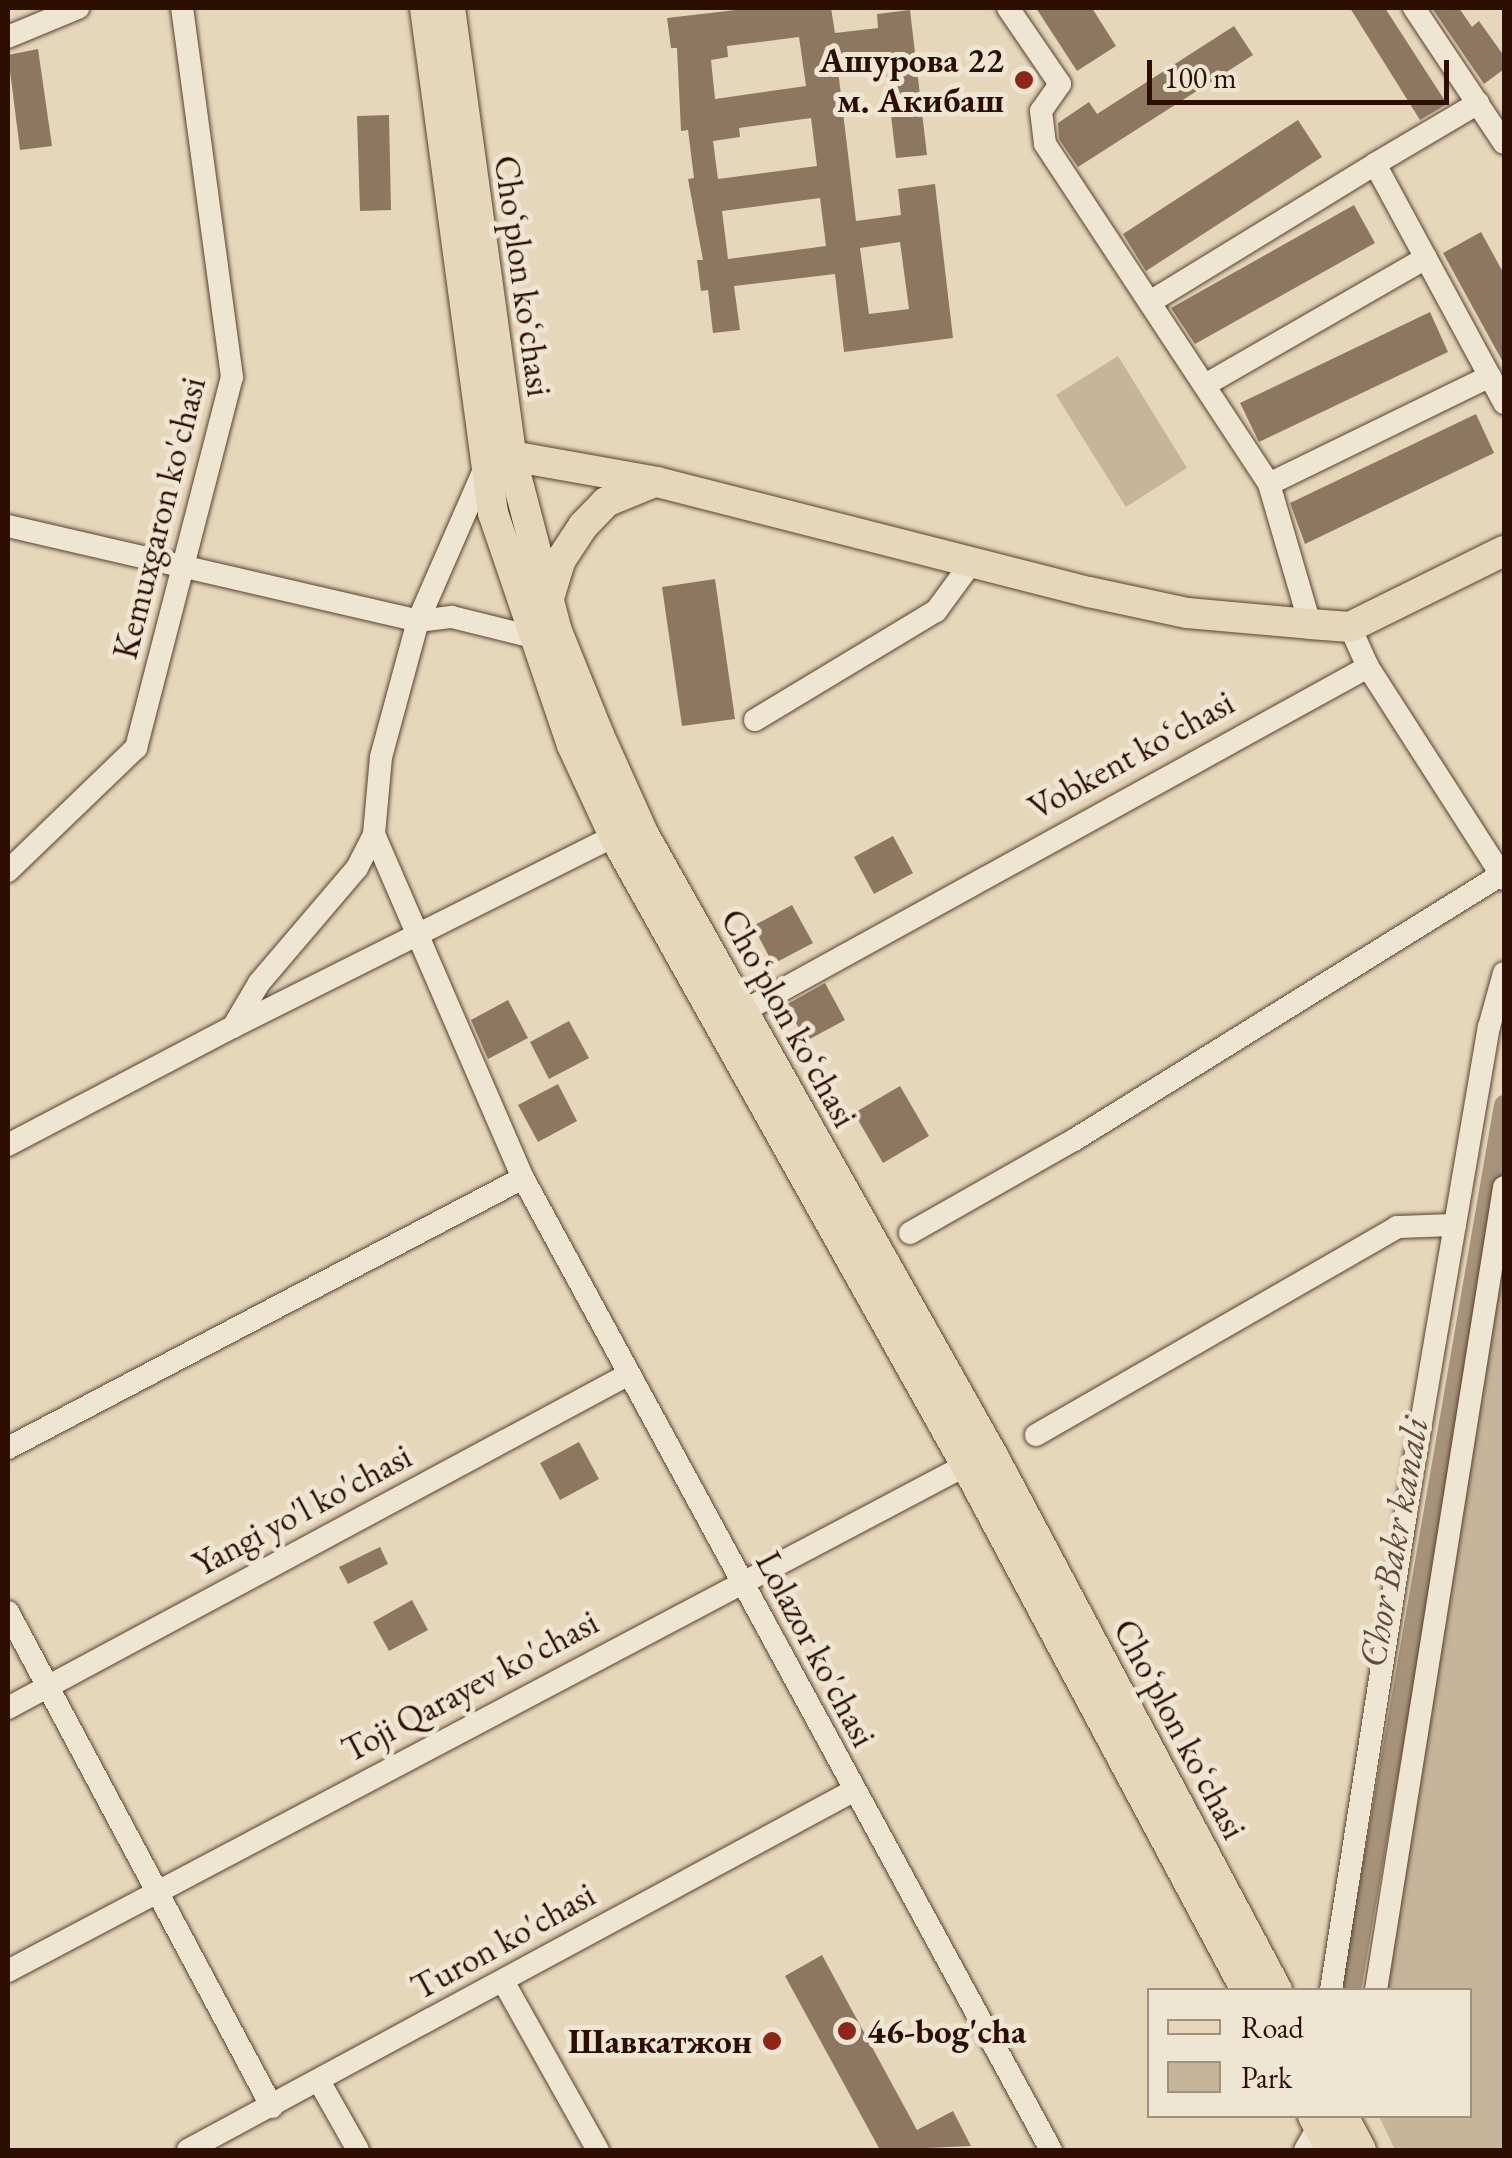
<!DOCTYPE html>
<html>
<head>
<meta charset="utf-8">
<style>
	body { margin:0 }
	#map { position:relative; width:1512px; height:2158px; overflow:hidden; background:#e6d7bb; font-family:"EB Garamond",serif }
	div>[style] { position:absolute }
	[style*='--x'] { left:calc(var(--x)*1px); top:calc(var(--y)*1px); width:calc(var(--w)*1px); rotate:calc(var(--a)*1deg) }
	.green>* { inset:0; background:#c6b59b }
	.canal>* { height:20px; margin:-10px; padding:0 10px; transform-origin:10px; border-radius:10px; background:#a7937b }
	.building>* { inset:0; background:#8d7761 }
	.roads { filter:drop-shadow(0 0 2px #5a412f) drop-shadow(0 0 2px #5a412f) }
	.minor>* { height:22px; margin:-11px; padding:0 11px; transform-origin:11px; border-radius:11px; background:#efe5d3 }
	.major>* { height:30px; margin:-15px; padding:0 15px; transform-origin:15px; border-radius:15px; background:#e6d7bb }
	.dots>* { width:28px; height:28px; translate:-50% -50%; box-sizing:border-box; border:5px solid #efe5d3; border-radius:50% }
	span { translate:-50% -50%; white-space:nowrap; text-align:center; line-height:1.15; -webkit-text-stroke:10px #efe5d3; paint-order:stroke }
	.poi-label { font-size:35px; color:#2c0f00; font-weight:700 }
	.right { translate:-100% -50%; text-align:right }
	.left { translate:0 -50%; text-align:left }
	.street-label { font-size:35px; color:#2c0f00 }
	.water-label { font-size:38px; color:#634a37; font-style:italic }
	.frame { position:absolute; inset:0; border:10px solid #2c0f00; pointer-events:none }
	.legend { position:absolute; left:1147px; top:1988px; width:325px; height:130px; box-sizing:border-box; background:#efe5d3; border:2px solid #a18f7f; margin:0; padding:12px 18px; list-style:none; font-size:30px; color:#2c0f00 }
	.legend li { display:flex; align-items:center; gap:20px; height:50px }
	.legend b { width:50px; border:2px solid #a18f7f }
	.scale { position:absolute; left:1147px; top:60px; width:302px; height:45px; box-sizing:border-box; border:5px solid #2c0f00; border-top:0; padding-left:12px; font-size:30px; line-height:35px; white-space:nowrap; color:#2c0f00; -webkit-text-stroke:8px #efe5d3; paint-order:stroke }
</style>
</head>
<body>
<div id="map">
	<div class="green">
		<i style="clip-path:polygon(1118px 356px,1187px 468px,1126px 507px,1056px 395px)"></i>
		<i style="clip-path:polygon(1504px 1217px,1504px 2150px,1395px 2150px,1379px 2116px,1470px 2116px,1470px 1990px,1382px 1990px)"></i>
	</div>
	<div class="canal">
		<i style="--x:1351;--y:1990;--w:898;--a:-80.19"></i>
	</div>
	<div class="building">
		<i style="clip-path:polygon(evenodd,753px 8px,831px 8px,835px 33px,878px 28px,877px 14px,910px 10px,927px 155px,896px 158px,884px 56px,837px 62px,856px 221px,901px 215px,898px 189px,935px 184px,953px 338px,844px 352px,835px 274px,734px 286px,740px 330px,713px 333px,708px 290px,701px 291px,697px 260px,703px 260px,688px 179px,694px 178px,688px 130px,681px 131px,677px 48px,671px 48px,667px 18px,753px 8px,799px 37px,806px 86px,715px 99px,711px 60px,728px 57px,727px 46px,799px 37px,753px 8px,811px 118px,817px 166px,718px 179px,713px 141px,740px 137px,739px 128px,811px 118px,753px 8px,820px 198px,826px 246px,728px 259px,722px 211px,820px 198px,753px 8px,900px 242px,909px 309px,869px 314px,860px 248px,900px 242px)"></i>
		<i style="clip-path:polygon(1036px 8px,1092px 8px,1116px 46px,1077px 71px)"></i>
		<i style="clip-path:polygon(1350px 8px,1385px 8px,1447px 104px,1420px 120px)"></i>
		<i style="clip-path:polygon(1432px 8px,1459px 8px,1472px 27px,1479px 21px,1504px 56px,1504px 69px,1484px 84px)"></i>
		<i style="clip-path:polygon(1234px 26px,1253px 55px,1078px 167px,1059px 139px,1058px 123px,1089px 102px,1097px 114px)"></i>
		<i style="clip-path:polygon(38px 49px,52px 146px,20px 150px,8px 55px)"></i>
		<i style="clip-path:polygon(389px 115px,391px 210px,360px 211px,357px 116px)"></i>
		<i style="clip-path:polygon(1298px 120px,1322px 157px,1146px 271px,1123px 234px)"></i>
		<i style="clip-path:polygon(1354px 205px,1375px 243px,1195px 344px,1171px 308px)"></i>
		<i style="clip-path:polygon(1481px 232px,1504px 274px,1504px 364px,1443px 253px)"></i>
		<i style="clip-path:polygon(1430px 312px,1448px 352px,1259px 442px,1240px 403px)"></i>
		<i style="clip-path:polygon(1476px 414px,1494px 453px,1305px 544px,1290px 503px)"></i>
		<i style="clip-path:polygon(715px 579px,735px 719px,682px 726px,662px 587px)"></i>
		<i style="clip-path:polygon(893px 836px,913px 873px,874px 894px,854px 857px)"></i>
		<i style="clip-path:polygon(792px 905px,813px 943px,773px 964px,753px 926px)"></i>
		<i style="clip-path:polygon(825px 983px,845px 1020px,806px 1041px,786px 1005px)"></i>
		<i style="clip-path:polygon(508px 1000px,528px 1038px,488px 1059px,471px 1020px)"></i>
		<i style="clip-path:polygon(569px 1021px,589px 1058px,549px 1079px,530px 1042px)"></i>
		<i style="clip-path:polygon(558px 1084px,577px 1121px,538px 1142px,518px 1105px)"></i>
		<i style="clip-path:polygon(900px 1086px,929px 1136px,883px 1163px,854px 1113px)"></i>
		<i style="clip-path:polygon(579px 1442px,599px 1479px,560px 1500px,540px 1463px)"></i>
		<i style="clip-path:polygon(380px 1547px,388px 1564px,348px 1584px,339px 1567px)"></i>
		<i style="clip-path:polygon(412px 1600px,428px 1630px,389px 1651px,373px 1622px)"></i>
		<i style="clip-path:polygon(822px 1955px,917px 2130px,953px 2111px,971px 2146px,880px 2150px,785px 1976px)"></i>
	</div>
	<div class="roads">
		<div class="minor">
			<i style="--x:1008;--y:8;--w:92;--a:55.6"></i>
			<i style="--x:1060;--y:84;--w:33;--a:125"></i>
			<i style="--x:1041;--y:111;--w:33;--a:83"></i>
			<i style="--x:1045;--y:144;--w:407;--a:56.6"></i>
			<i style="--x:1269;--y:484;--w:146;--a:73.7"></i>
			<i style="--x:1414;--y:8;--w:162;--a:56.3"></i>
			<i style="--x:8;--y:37;--w:76;--a:-22.5"></i>
			<i style="--x:1375;--y:164;--w:120;--a:-30.6"></i>
			<i style="--x:1150;--y:302;--w:264;--a:-31.5"></i>
			<i style="--x:1375;--y:164;--w:272;--a:61.6"></i>
			<i style="--x:1205;--y:385;--w:255;--a:-29.9"></i>
			<i style="--x:1269;--y:484;--w:246;--a:-26"></i>
			<i style="--x:8;--y:526;--w:421;--a:13"></i>
			<i style="--x:418;--y:621;--w:34;--a:-7"></i>
			<i style="--x:452;--y:617;--w:83;--a:13.9"></i>
			<i style="--x:1350;--y:627;--w:44;--a:65.8"></i>
			<i style="--x:1368;--y:667;--w:252;--a:57.3"></i>
			<i style="--x:755;--y:720;--w:211;--a:-31.1"></i>
			<i style="--x:936;--y:611;--w:61;--a:-53.7"></i>
			<i style="--x:374;--y:834;--w:375;--a:66.6"></i>
			<i style="--x:523;--y:1178;--w:1106;--a:61.49"></i>
			<i style="--x:8;--y:871;--w:178;--a:-43.9"></i>
			<i style="--x:136;--y:748;--w:383;--a:-75.5"></i>
			<i style="--x:232;--y:377;--w:372;--a:-97.7"></i>
			<i style="--x:742;--y:1012;--w:715;--a:-28.86"></i>
			<i style="--x:233;--y:1027;--w:426;--a:-26.6"></i>
			<i style="--x:8;--y:1145;--w:254;--a:-27.7"></i>
			<i style="--x:233;--y:1027;--w:51;--a:-59.4"></i>
			<i style="--x:259;--y:983;--w:151;--a:-49.6"></i>
			<i style="--x:357;--y:868;--w:38;--a:-63"></i>
			<i style="--x:374;--y:834;--w:77;--a:-84.8"></i>
			<i style="--x:381;--y:757;--w:141;--a:-74.8"></i>
			<i style="--x:418;--y:621;--w:170;--a:-66.4"></i>
			<i style="--x:910;--y:1233;--w:189;--a:-29.6"></i>
			<i style="--x:1074;--y:1140;--w:506;--a:-31.84"></i>
			<i style="--x:1036;--y:1435;--w:417;--a:-29.9"></i>
			<i style="--x:1397;--y:1227;--w:58;--a:-2"></i>
			<i style="--x:8;--y:1448;--w:581;--a:-27.67"></i>
			<i style="--x:8;--y:1612;--w:561;--a:61.93"></i>
			<i style="--x:8;--y:1708;--w:705;--a:-28.27"></i>
			<i style="--x:8;--y:1971;--w:1083;--a:-27.84"></i>
			<i style="--x:503;--y:1981;--w:194;--a:60.7"></i>
			<i style="--x:1331;--y:1990;--w:514;--a:-81.05"></i>
			<i style="--x:1411;--y:1482;--w:462;--a:-80.3"></i>
			<i style="--x:1489;--y:1027;--w:56;--a:-74.5"></i>
			<i style="--x:1376;--y:1990;--w:813;--a:-80.94"></i>
			<i style="--x:319;--y:2081;--w:79;--a:60.5"></i>
			<i style="--x:188;--y:2150;--w:753;--a:-28.37"></i>
			<i style="--x:1305;--y:2150;--w:28;--a:-60"></i>
		</div>
		<div class="major">
			<i style="--x:425;--y:8;--w:510;--a:82.33"></i>
			<i style="--x:493;--y:513;--w:245;--a:71.2"></i>
			<i style="--x:572;--y:745;--w:100;--a:65.2"></i>
			<i style="--x:614;--y:836;--w:721;--a:60.77"></i>
			<i style="--x:966;--y:1465;--w:595;--a:61.93"></i>
			<i style="--x:450;--y:8;--w:452;--a:82.2"></i>
			<i style="--x:511;--y:456;--w:181;--a:75.3"></i>
			<i style="--x:557;--y:631;--w:112;--a:68"></i>
			<i style="--x:599;--y:735;--w:110;--a:65.8"></i>
			<i style="--x:644;--y:835;--w:710;--a:60.66"></i>
			<i style="--x:992;--y:1454;--w:607;--a:62"></i>
			<i style="--x:493;--y:462;--w:19;--a:-18"></i>
			<i style="--x:511;--y:456;--w:148;--a:10.1"></i>
			<i style="--x:657;--y:482;--w:446;--a:14.3"></i>
			<i style="--x:1089;--y:592;--w:100;--a:12.1"></i>
			<i style="--x:1187;--y:613;--w:123;--a:5.1"></i>
			<i style="--x:1310;--y:624;--w:40;--a:4.3"></i>
			<i style="--x:1350;--y:627;--w:172;--a:-26.3"></i>
			<i style="--x:549;--y:598;--w:39;--a:-73"></i>
			<i style="--x:560;--y:561;--w:42;--a:-56.7"></i>
			<i style="--x:583;--y:526;--w:33;--a:-46"></i>
			<i style="--x:606;--y:502;--w:50;--a:-22.4"></i>
			<i style="--x:1313;--y:2116;--w:38;--a:62"></i>
			<i style="--x:1343;--y:2116;--w:38;--a:62"></i>
		</div>
	</div>
	<div class="dots">
		<i style="left:1024px;top:80px;background:#8f2418"></i>
		<i style="left:847px;top:2031px;background:#8f2418"></i>
		<i style="left:772px;top:2041px;background:#8f2418"></i>
	</div>
	<div class="poi-label">
		<span class="right" style="left:1004px;top:80px">Ашурова 22<br>м. Акибаш</span>
		<span class="left" style="left:867px;top:2031px">46-bog'cha</span>
		<span class="right" style="left:752px;top:2041px">Шавкатжон</span>
	</div>
	<div class="street-label">
		<span style="left:523px;top:276px;rotate:82deg">Choʻplon koʻchasi</span>
		<span style="left:159px;top:518px;rotate:-76deg">Kemuxgaron ko'chasi</span>
		<span style="left:1131px;top:755px;rotate:-29deg">Vobkent koʻchasi</span>
		<span style="left:789px;top:1018px;rotate:61deg">Choʻplon koʻchasi</span>
		<span style="left:302px;top:1510px;rotate:-28deg">Yangi yo'l ko'chasi</span>
		<span style="left:816px;top:1649px;rotate:62deg">Lolazor ko'chasi</span>
		<span style="left:470px;top:1686px;rotate:-28deg">Toji Qarayev ko'chasi</span>
		<span style="left:1180px;top:1729px;rotate:62deg">Choʻplon koʻchasi</span>
		<span style="left:503px;top:1941px;rotate:-29deg">Turon ko'chasi</span>
	</div>
	<div class="water-label">
		<span style="left:1393px;top:1542px;rotate:-80deg">Chor Bakr kanali</span>
	</div>
	<div class="frame"></div>
	<ul class="legend">
	<li><b style="height:12px;background:#e6d7bb"></b>Road</li>
	<li><b style="height:28px;background:#c6b59b"></b>Park</li>
	</ul>
	<div class="scale">100 m</div>
</div>
</body>
</html>
